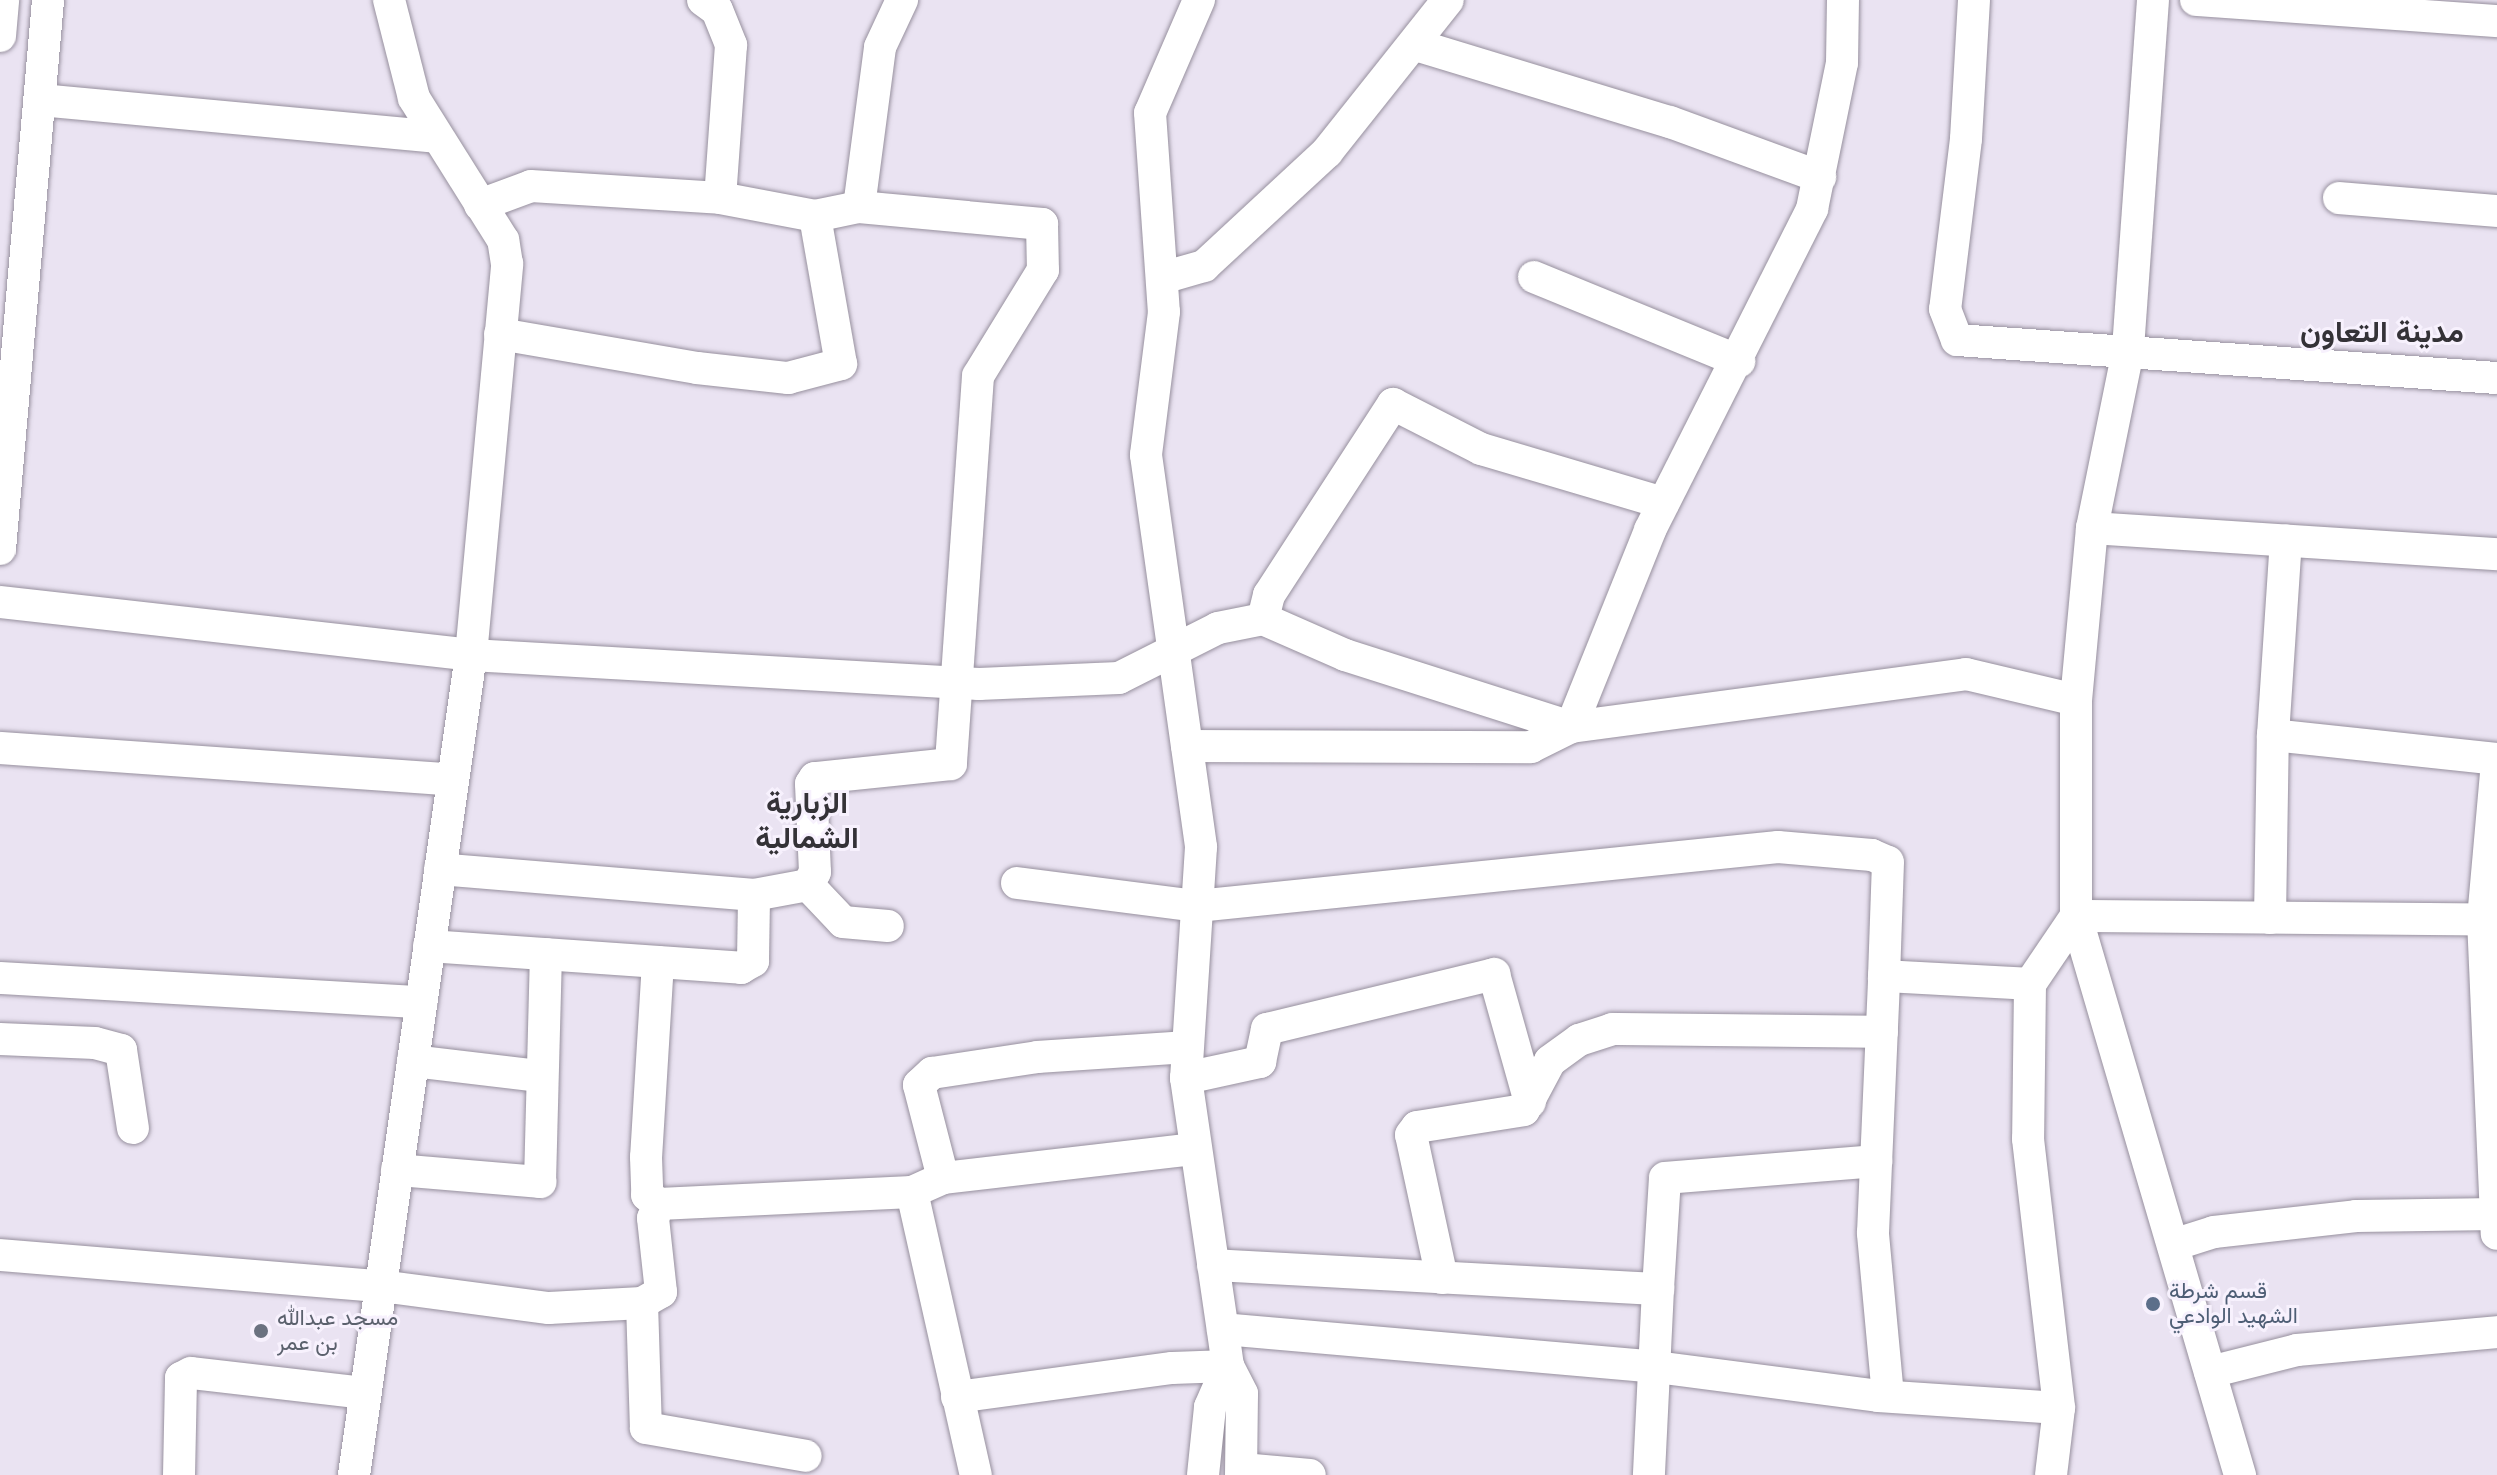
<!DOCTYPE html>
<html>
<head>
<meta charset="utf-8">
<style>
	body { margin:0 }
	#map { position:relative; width:2497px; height:1475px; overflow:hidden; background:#eae3f2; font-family:"Varela Round",Vazirmatn,sans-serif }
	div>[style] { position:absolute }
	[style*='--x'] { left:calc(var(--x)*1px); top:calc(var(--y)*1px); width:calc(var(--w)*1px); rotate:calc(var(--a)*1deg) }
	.roads { filter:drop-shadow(0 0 2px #97909e) drop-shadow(0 0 2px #97909e) }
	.minor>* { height:32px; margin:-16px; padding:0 16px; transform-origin:16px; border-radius:16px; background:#fff }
	.dots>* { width:22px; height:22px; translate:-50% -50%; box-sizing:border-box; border:4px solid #f7f1fd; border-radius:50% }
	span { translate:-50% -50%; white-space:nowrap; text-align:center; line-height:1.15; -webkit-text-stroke:6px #f7f1fd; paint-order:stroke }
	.service-label { font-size:22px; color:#4e5e75 }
	.left { translate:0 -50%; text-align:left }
	.worship-label { font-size:22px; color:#5b616d }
	.district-label { font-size:30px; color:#343237; font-weight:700 }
</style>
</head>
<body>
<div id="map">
	<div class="roads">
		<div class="minor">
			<i style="--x:703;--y:0;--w:17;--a:36"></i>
			<i style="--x:717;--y:10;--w:38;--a:68"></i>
			<i style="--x:731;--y:45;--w:153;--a:94.1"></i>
			<i style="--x:1199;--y:0;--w:123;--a:113.4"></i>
			<i style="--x:1150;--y:113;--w:199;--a:86"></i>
			<i style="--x:1164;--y:312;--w:144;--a:97.2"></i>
			<i style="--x:1146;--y:455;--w:396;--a:82"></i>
			<i style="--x:1201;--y:847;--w:231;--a:93.7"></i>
			<i style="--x:1186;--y:1078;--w:291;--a:81.7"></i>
			<i style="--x:1228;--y:1366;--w:31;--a:63"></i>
			<i style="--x:1242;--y:1394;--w:81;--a:90.7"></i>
			<i style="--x:1974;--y:0;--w:139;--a:93.3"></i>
			<i style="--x:1966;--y:139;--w:171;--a:97"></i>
			<i style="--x:1945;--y:309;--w:33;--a:69"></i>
			<i style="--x:1957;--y:340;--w:541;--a:4.03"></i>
			<i style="--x:2153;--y:0;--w:352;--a:94.1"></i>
			<i style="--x:2128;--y:351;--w:181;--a:101.5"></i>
			<i style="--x:2092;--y:528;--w:173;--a:95.3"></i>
			<i style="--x:2076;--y:700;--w:216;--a:90"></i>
			<i style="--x:2076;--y:916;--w:583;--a:73.65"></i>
			<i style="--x:2196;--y:0;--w:302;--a:4"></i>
			<i style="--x:0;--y:36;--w:36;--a:-85"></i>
			<i style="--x:1416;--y:45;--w:265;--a:16.9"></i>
			<i style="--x:1670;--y:122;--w:160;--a:20.1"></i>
			<i style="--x:40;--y:100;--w:398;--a:5.3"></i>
			<i style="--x:2339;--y:198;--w:159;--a:4.7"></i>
			<i style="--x:480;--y:205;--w:54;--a:-20.4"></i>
			<i style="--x:531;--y:186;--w:189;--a:3.6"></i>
			<i style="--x:720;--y:198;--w:97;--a:10.7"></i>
			<i style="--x:815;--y:216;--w:45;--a:-11.6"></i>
			<i style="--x:859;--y:207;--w:184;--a:5.3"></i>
			<i style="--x:1042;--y:224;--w:46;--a:88.8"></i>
			<i style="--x:1043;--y:270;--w:124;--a:121.5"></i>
			<i style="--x:978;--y:376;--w:389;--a:94"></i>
			<i style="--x:951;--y:764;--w:137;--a:174.1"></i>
			<i style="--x:815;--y:778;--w:7;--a:124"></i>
			<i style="--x:811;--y:784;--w:88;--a:87.4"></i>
			<i style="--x:815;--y:872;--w:15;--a:118"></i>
			<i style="--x:808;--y:885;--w:55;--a:169.5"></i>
			<i style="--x:859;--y:207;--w:161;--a:-82.5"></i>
			<i style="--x:880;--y:47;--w:52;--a:-64.9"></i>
			<i style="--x:1534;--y:277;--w:222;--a:22.3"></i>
			<i style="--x:1162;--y:278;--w:44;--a:-15.9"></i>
			<i style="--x:1204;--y:266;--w:168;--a:-42.8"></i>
			<i style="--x:1327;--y:152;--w:194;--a:-51.5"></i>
			<i style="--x:500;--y:334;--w:200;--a:9.8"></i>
			<i style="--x:697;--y:368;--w:92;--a:6.3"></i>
			<i style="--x:788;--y:378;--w:55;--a:-14.8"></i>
			<i style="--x:841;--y:364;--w:150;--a:-100"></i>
			<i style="--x:2092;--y:528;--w:406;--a:3.7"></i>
			<i style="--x:0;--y:549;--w:551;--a:-85"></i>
			<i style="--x:0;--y:602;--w:474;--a:6.4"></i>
			<i style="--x:471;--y:655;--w:509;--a:3.27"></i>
			<i style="--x:979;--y:684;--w:140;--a:-2.5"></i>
			<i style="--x:1119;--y:678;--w:111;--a:-26.8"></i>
			<i style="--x:1218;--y:628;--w:46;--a:-11.3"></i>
			<i style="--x:1263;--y:619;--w:90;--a:23.7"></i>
			<i style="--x:1345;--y:655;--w:237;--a:17.7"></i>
			<i style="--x:1571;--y:727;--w:399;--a:-7.6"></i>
			<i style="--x:1966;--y:674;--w:113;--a:13.3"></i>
			<i style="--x:1263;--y:619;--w:25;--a:-76"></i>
			<i style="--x:1269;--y:595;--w:228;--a:-57"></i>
			<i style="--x:1393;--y:404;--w:99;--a:27.1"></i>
			<i style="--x:1481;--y:449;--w:190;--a:16.5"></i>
			<i style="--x:2273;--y:735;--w:195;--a:-86.2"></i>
			<i style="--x:1187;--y:746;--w:344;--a:0.2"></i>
			<i style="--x:1531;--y:747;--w:45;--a:-26.6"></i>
			<i style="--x:1571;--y:727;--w:212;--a:-68.1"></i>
			<i style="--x:1650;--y:530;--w:360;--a:-63.2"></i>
			<i style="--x:1812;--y:209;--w:149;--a:-78.4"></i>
			<i style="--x:1842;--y:63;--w:63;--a:-89.1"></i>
			<i style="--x:0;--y:748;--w:454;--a:4"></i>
			<i style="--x:2497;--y:762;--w:158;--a:95.1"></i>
			<i style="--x:2483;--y:919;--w:315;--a:87.5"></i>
			<i style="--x:1017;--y:883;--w:181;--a:7.3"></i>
			<i style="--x:1197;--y:906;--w:584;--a:-5.8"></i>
			<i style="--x:1778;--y:847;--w:94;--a:4.9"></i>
			<i style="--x:1872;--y:855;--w:17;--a:24"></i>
			<i style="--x:1888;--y:862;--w:114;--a:92"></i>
			<i style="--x:808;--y:885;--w:51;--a:46.6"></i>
			<i style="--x:843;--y:922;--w:45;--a:5.1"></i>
			<i style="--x:2270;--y:918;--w:183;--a:-89.1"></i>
			<i style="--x:2273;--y:735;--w:225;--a:6.1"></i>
			<i style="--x:429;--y:946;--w:313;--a:4"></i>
			<i style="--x:741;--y:968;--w:14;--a:-30"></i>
			<i style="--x:753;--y:961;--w:66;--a:-89.1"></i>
			<i style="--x:754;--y:895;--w:315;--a:-175.3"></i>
			<i style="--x:658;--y:962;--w:195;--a:93.5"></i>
			<i style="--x:646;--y:1157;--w:38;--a:88"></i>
			<i style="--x:647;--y:1195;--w:15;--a:37"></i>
			<i style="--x:0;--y:978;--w:422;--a:3.3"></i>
			<i style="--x:2030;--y:984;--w:82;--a:-55.9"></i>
			<i style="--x:2076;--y:916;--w:421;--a:0.5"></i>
			<i style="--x:0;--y:1039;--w:95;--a:2.4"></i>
			<i style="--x:95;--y:1043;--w:27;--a:15"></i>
			<i style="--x:121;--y:1050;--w:79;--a:81.3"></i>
			<i style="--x:413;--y:1061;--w:127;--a:6.8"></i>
			<i style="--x:1186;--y:1078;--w:76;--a:-12.2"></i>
			<i style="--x:1260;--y:1062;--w:34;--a:-78"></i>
			<i style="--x:1267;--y:1029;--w:234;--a:-13.6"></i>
			<i style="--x:1494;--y:974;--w:133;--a:74.3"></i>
			<i style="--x:397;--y:1170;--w:144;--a:4.8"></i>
			<i style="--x:540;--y:1182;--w:228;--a:-88.5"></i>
			<i style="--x:943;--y:1178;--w:96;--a:-104.5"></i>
			<i style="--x:919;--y:1085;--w:18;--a:-43"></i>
			<i style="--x:932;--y:1073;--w:107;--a:-8.6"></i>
			<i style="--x:1038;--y:1057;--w:149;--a:-3.8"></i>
			<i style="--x:912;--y:1192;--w:290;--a:77.3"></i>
			<i style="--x:2173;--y:1245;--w:43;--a:-17.6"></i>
			<i style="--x:2214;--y:1232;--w:143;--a:-6.4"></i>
			<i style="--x:2356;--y:1216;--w:141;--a:-0.8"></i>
			<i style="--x:0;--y:1255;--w:382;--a:4.7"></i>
			<i style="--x:381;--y:1286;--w:169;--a:7.5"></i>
			<i style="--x:549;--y:1308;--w:93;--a:-3.1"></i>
			<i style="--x:642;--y:1303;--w:22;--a:-30"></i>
			<i style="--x:661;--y:1292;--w:74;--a:-96.2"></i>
			<i style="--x:653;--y:1218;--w:15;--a:-67"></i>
			<i style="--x:659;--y:1204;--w:253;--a:-2.7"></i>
			<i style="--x:912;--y:1192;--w:34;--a:-24"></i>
			<i style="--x:943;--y:1178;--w:253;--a:-6.6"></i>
			<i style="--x:1213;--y:1265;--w:446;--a:3.1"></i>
			<i style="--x:1658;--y:1289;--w:186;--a:92.8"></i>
			<i style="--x:1442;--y:1278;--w:146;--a:-102.2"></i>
			<i style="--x:1411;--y:1135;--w:10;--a:-53"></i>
			<i style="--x:1417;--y:1127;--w:108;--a:-9"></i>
			<i style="--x:1524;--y:1110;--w:55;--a:-62"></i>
			<i style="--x:1550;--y:1061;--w:36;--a:-36"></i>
			<i style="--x:1579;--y:1040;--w:35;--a:-18"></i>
			<i style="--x:1612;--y:1029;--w:270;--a:0.6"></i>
			<i style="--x:1658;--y:1289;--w:111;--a:-86.4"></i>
			<i style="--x:1665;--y:1178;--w:212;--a:-4.6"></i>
			<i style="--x:642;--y:1303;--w:125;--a:88.2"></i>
			<i style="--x:646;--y:1428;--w:162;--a:9.9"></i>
			<i style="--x:1223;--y:1329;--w:435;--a:5"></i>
			<i style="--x:1656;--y:1367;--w:224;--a:7.4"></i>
			<i style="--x:1878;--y:1396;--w:181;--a:3.8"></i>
			<i style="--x:2059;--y:1408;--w:67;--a:96.8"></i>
			<i style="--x:2210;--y:1372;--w:90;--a:-14.2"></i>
			<i style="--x:2297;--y:1350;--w:201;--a:-5.1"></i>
			<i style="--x:1888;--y:1396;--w:164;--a:-95.3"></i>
			<i style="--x:1873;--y:1233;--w:257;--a:-87.5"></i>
			<i style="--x:1884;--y:976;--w:146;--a:3.1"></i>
			<i style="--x:2030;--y:984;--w:155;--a:90.7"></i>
			<i style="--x:2028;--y:1139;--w:271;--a:83.4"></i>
			<i style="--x:957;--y:1397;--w:217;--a:-7.7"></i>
			<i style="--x:1172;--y:1368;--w:56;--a:-2"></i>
			<i style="--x:1242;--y:1469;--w:68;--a:5"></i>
			<i style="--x:179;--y:1475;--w:97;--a:-88.8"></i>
			<i style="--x:181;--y:1378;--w:11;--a:-27"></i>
			<i style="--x:191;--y:1373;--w:175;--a:6.6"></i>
			<i style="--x:354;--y:1475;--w:828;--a:-81.88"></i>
			<i style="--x:471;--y:655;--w:393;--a:-84.7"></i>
			<i style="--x:507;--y:264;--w:24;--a:-99"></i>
			<i style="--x:503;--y:240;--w:168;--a:-122.1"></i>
			<i style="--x:414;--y:98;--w:101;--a:-104.3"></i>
			<i style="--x:1203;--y:1475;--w:68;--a:-84.1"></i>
			<i style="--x:1210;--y:1407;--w:45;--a:-66.3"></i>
		</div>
	</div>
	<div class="dots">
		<i style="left:2153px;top:1304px;background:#5c6f8a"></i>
		<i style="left:261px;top:1331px;background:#6b7280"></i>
	</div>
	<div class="service-label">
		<span class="left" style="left:2169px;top:1304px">قسم شرطة<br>الشهيد الوادعي</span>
	</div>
	<div class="worship-label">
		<span class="left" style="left:277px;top:1331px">مسجد عبدالله<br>بن عمر</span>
	</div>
	<div class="district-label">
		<span style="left:2382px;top:333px">مدينة التعاون</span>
		<span style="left:807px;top:821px">الزبارية<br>الشمالية</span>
	</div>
</div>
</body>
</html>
